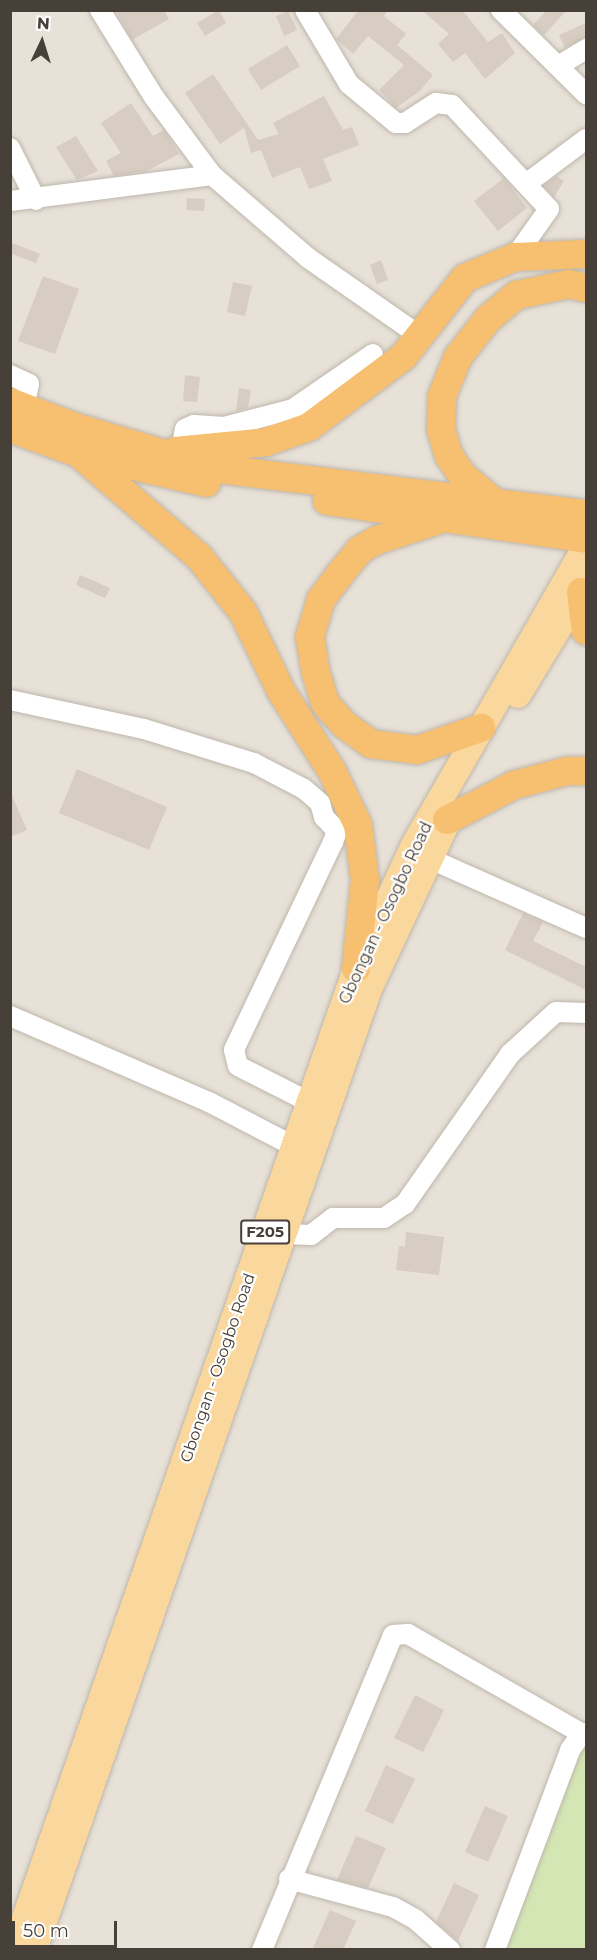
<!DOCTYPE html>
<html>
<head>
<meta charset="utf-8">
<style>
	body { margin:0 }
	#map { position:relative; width:597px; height:1960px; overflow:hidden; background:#f4f0e9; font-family:Montserrat,sans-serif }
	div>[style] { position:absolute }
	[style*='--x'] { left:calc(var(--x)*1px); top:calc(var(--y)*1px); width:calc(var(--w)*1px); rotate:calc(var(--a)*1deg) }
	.residential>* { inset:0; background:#e7e1d7 }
	.green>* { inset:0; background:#d4e6b4 }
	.building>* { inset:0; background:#d8cdc2 }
	.roads { filter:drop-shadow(0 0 2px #bfb6ac) drop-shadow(0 0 2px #bfb6ac) }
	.minor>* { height:20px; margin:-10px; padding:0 10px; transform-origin:10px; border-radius:10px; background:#fff }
	.major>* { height:26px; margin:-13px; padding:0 13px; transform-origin:13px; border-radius:13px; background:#fad79c }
	.highway>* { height:28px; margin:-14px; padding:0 14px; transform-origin:14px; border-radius:14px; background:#f7bf70 }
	span { translate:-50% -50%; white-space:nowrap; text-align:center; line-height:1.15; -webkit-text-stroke:4.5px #fff; paint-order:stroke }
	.shield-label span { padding:2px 4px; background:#fff; border:2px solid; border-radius:4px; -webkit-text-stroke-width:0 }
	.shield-label { font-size:15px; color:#474038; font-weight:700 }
	.street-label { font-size:16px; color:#474038 }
	.frame { position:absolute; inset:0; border:12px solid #474038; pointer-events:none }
	.north { position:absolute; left:12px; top:12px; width:60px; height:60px; -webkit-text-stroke:4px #fff; paint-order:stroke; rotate:4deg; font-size:16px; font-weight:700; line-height:24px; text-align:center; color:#474038 }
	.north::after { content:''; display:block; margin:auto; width:21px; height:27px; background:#474038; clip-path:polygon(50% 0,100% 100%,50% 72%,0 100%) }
	.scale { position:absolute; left:12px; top:1921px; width:105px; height:27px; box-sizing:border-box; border:3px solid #474038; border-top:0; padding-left:8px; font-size:18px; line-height:21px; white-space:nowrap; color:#474038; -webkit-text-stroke:4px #fff; paint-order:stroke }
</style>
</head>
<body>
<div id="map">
	<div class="residential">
		<i style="clip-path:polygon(11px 11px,586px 11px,586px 1949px,11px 1950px)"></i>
	</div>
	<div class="green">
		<i style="clip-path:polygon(568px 1742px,586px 1746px,586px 1949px,493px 1950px)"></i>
	</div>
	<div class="building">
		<i style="clip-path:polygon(116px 10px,164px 10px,169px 19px,132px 40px)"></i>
		<i style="clip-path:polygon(219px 10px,226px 23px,205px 36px,197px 23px)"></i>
		<i style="clip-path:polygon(359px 10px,388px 10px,384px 16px,406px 34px,397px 45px,433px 75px,420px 91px,396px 108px,379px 90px,404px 65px,368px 36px,353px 54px,336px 39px)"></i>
		<i style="clip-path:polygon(422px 10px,462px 10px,488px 42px,502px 33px,515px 53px,485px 79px,465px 53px,453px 62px,438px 44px,449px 34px)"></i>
		<i style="clip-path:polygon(547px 10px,567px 10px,544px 35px,533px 25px)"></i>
		<i style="clip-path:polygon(288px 11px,297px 30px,284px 36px,276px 16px)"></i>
		<i style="clip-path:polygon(586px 23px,586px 37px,565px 48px,559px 35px)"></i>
		<i style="clip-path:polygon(287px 45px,300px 66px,261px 90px,248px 69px)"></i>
		<i style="clip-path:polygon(213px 74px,258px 140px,279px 134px,273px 123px,324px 96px,343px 130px,352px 127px,359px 145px,323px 159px,332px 181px,309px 189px,300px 167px,272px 178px,261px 150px,251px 153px,244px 128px,220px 144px,185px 93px)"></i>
		<i style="clip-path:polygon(131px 103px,153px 136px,164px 130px,179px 154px,147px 171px,114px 176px,106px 161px,121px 153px,101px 123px)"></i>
		<i style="clip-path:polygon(76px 136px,98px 171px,77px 180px,56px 147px)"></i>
		<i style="clip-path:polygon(556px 176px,564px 181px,554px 197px,544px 186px)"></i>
		<i style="clip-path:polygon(504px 178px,527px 208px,498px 231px,474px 201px)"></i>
		<i style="clip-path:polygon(187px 198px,205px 199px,204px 211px,186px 210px)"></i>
		<i style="clip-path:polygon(10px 242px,40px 254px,36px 263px,10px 253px)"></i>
		<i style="clip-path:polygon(381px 260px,388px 280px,377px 284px,370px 265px)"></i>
		<i style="clip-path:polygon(43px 276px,79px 289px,55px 354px,18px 341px)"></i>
		<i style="clip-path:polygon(233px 282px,252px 286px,245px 316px,227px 312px)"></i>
		<i style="clip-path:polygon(185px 375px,200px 377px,197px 402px,183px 401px)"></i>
		<i style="clip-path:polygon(239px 388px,251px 390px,248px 408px,236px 411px)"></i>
		<i style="clip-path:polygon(80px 575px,110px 588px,105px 598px,76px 585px)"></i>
		<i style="clip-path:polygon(77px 769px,167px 807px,149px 850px,59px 813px)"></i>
		<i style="clip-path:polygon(10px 791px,27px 830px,10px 837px)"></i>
		<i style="clip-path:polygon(523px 913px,543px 922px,533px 941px,586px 967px,586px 990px,505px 950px)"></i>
		<i style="clip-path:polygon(406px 1232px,444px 1237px,439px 1275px,396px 1270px,399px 1246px,405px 1247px)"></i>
		<i style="clip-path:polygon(415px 1695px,444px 1710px,423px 1752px,394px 1738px)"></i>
		<i style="clip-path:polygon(386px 1765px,415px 1779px,393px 1824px,365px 1811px)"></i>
		<i style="clip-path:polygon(485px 1806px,508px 1816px,488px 1862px,465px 1852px)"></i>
		<i style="clip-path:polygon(356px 1836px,386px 1848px,368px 1888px,337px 1880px)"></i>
		<i style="clip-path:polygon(454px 1883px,479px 1895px,458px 1941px,436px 1922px)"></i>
		<i style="clip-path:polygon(330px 1910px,356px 1921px,343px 1950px,312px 1950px)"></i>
	</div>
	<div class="roads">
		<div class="minor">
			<i style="--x:100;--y:10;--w:102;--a:58.2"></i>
			<i style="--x:154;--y:97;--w:97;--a:53.4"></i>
			<i style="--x:212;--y:175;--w:127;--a:40.8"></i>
			<i style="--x:308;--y:258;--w:136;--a:34.9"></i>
			<i style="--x:305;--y:10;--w:86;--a:59.3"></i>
			<i style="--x:349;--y:84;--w:61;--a:39.7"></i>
			<i style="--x:396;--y:123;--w:9;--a:0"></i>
			<i style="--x:405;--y:123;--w:37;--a:-33"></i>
			<i style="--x:436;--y:103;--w:16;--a:7"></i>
			<i style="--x:452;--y:105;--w:142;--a:47"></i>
			<i style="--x:549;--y:209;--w:59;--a:125.3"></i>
			<i style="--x:501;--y:10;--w:120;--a:44.7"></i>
			<i style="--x:558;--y:66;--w:33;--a:-31"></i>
			<i style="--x:10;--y:148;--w:58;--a:63.4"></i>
			<i style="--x:526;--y:184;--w:75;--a:-36.9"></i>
			<i style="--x:10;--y:201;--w:204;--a:-7.3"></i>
			<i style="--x:10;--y:375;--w:21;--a:25"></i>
			<i style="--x:29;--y:384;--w:25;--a:102"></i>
			<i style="--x:181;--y:451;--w:22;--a:-80"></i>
			<i style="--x:185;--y:429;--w:10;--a:-24"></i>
			<i style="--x:194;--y:425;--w:30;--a:4"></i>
			<i style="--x:224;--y:427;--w:71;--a:-14.6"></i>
			<i style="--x:293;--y:409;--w:97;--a:-34.5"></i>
			<i style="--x:10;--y:700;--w:137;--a:12.2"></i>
			<i style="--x:144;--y:729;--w:115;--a:17.2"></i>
			<i style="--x:254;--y:763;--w:56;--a:27.5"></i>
			<i style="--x:304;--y:789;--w:21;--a:41"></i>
			<i style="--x:320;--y:803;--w:15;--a:74"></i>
			<i style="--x:324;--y:817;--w:19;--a:47"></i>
			<i style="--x:337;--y:831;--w:12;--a:110"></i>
			<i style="--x:333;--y:842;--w:230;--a:115.5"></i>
			<i style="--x:234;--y:1050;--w:16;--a:76"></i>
			<i style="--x:238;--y:1066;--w:80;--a:26.9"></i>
			<i style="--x:428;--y:858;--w:173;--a:23.9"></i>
			<i style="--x:10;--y:1016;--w:217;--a:23.4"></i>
			<i style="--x:209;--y:1102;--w:95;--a:27.6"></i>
			<i style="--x:285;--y:1234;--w:26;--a:2"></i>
			<i style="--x:311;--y:1235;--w:28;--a:-38"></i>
			<i style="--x:333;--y:1218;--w:51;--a:0"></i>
			<i style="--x:384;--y:1218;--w:25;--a:-34"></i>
			<i style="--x:405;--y:1204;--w:183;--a:-55"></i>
			<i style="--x:510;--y:1054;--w:62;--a:-42.4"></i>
			<i style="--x:556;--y:1012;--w:30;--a:2"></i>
			<i style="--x:289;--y:1879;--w:108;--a:15.1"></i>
			<i style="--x:393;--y:1907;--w:25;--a:29"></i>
			<i style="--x:415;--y:1919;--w:47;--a:41.5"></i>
			<i style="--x:262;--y:1950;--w:341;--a:-67.4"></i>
			<i style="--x:393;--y:1635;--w:15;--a:-4"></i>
			<i style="--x:408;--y:1634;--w:205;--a:29.8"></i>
			<i style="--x:495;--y:1950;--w:214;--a:-69.4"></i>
			<i style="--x:570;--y:1750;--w:21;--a:-55"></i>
		</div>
		<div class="major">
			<i style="--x:518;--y:695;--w:131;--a:-58.7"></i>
			<i style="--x:14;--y:1950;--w:1039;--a:-70.78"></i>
			<i style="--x:356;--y:969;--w:137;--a:-64.9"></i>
			<i style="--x:414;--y:845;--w:345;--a:-60.1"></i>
			<i style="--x:34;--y:1950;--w:1018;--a:-70.78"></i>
			<i style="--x:369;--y:989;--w:191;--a:-64.9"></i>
		</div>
		<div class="highway">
			<i style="--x:10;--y:402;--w:70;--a:21"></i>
			<i style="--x:75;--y:427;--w:142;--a:16.8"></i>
			<i style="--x:211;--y:468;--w:378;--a:7"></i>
			<i style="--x:10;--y:428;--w:72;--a:20.2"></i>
			<i style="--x:78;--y:453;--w:132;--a:13.1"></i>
			<i style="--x:175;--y:451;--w:91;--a:-5.6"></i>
			<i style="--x:266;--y:442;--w:46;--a:-19.2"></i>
			<i style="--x:309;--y:427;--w:117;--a:-36.7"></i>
			<i style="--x:403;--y:357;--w:100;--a:-51.9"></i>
			<i style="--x:465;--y:278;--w:54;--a:-22.8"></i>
			<i style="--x:515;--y:257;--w:71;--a:-2.4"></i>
			<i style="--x:78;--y:453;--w:161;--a:40.7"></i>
			<i style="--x:200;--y:558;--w:69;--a:51.5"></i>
			<i style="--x:243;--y:612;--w:88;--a:64.3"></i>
			<i style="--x:281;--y:691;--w:95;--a:57.5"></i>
			<i style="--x:332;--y:771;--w:60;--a:64.3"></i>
			<i style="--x:358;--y:825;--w:55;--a:82.7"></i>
			<i style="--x:365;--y:880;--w:89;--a:95.8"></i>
			<i style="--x:327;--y:501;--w:262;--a:8.3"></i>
			<i style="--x:494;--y:502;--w:42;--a:-139.8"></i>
			<i style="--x:462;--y:475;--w:23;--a:-124"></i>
			<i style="--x:449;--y:456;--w:28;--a:-107"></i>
			<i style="--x:441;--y:429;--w:33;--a:-88"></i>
			<i style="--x:442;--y:396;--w:42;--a:-67.7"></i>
			<i style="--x:458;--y:357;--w:48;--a:-51.7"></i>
			<i style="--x:488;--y:319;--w:38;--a:-40"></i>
			<i style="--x:517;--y:295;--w:53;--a:-11.9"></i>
			<i style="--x:569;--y:284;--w:17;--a:13"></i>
			<i style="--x:436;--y:521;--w:62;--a:162.1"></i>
			<i style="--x:377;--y:540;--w:20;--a:150"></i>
			<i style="--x:360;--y:550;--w:30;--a:130"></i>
			<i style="--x:341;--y:573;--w:34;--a:127"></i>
			<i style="--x:321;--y:600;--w:39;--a:107"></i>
			<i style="--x:310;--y:637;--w:36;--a:81"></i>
			<i style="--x:316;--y:673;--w:31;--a:73"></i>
			<i style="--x:325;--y:703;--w:30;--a:48"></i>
			<i style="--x:345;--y:725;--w:32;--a:36"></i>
			<i style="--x:371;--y:744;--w:46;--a:7.4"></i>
			<i style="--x:417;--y:750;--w:68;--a:-19"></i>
			<i style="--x:581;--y:592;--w:39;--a:83"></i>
			<i style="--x:447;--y:820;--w:76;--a:-27.6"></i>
			<i style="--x:514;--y:785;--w:55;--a:-14.8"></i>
			<i style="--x:567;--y:771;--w:19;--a:0"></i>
		</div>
	</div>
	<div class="shield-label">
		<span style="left:265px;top:1232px">F205</span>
	</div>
	<div class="street-label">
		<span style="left:386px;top:913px;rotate:-65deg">Gbongan - Osogbo Road</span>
		<span style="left:218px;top:1368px;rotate:-71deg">Gbongan - Osogbo Road</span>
	</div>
	<div class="frame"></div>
	<div class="north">N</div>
	<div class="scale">50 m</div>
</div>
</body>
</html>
